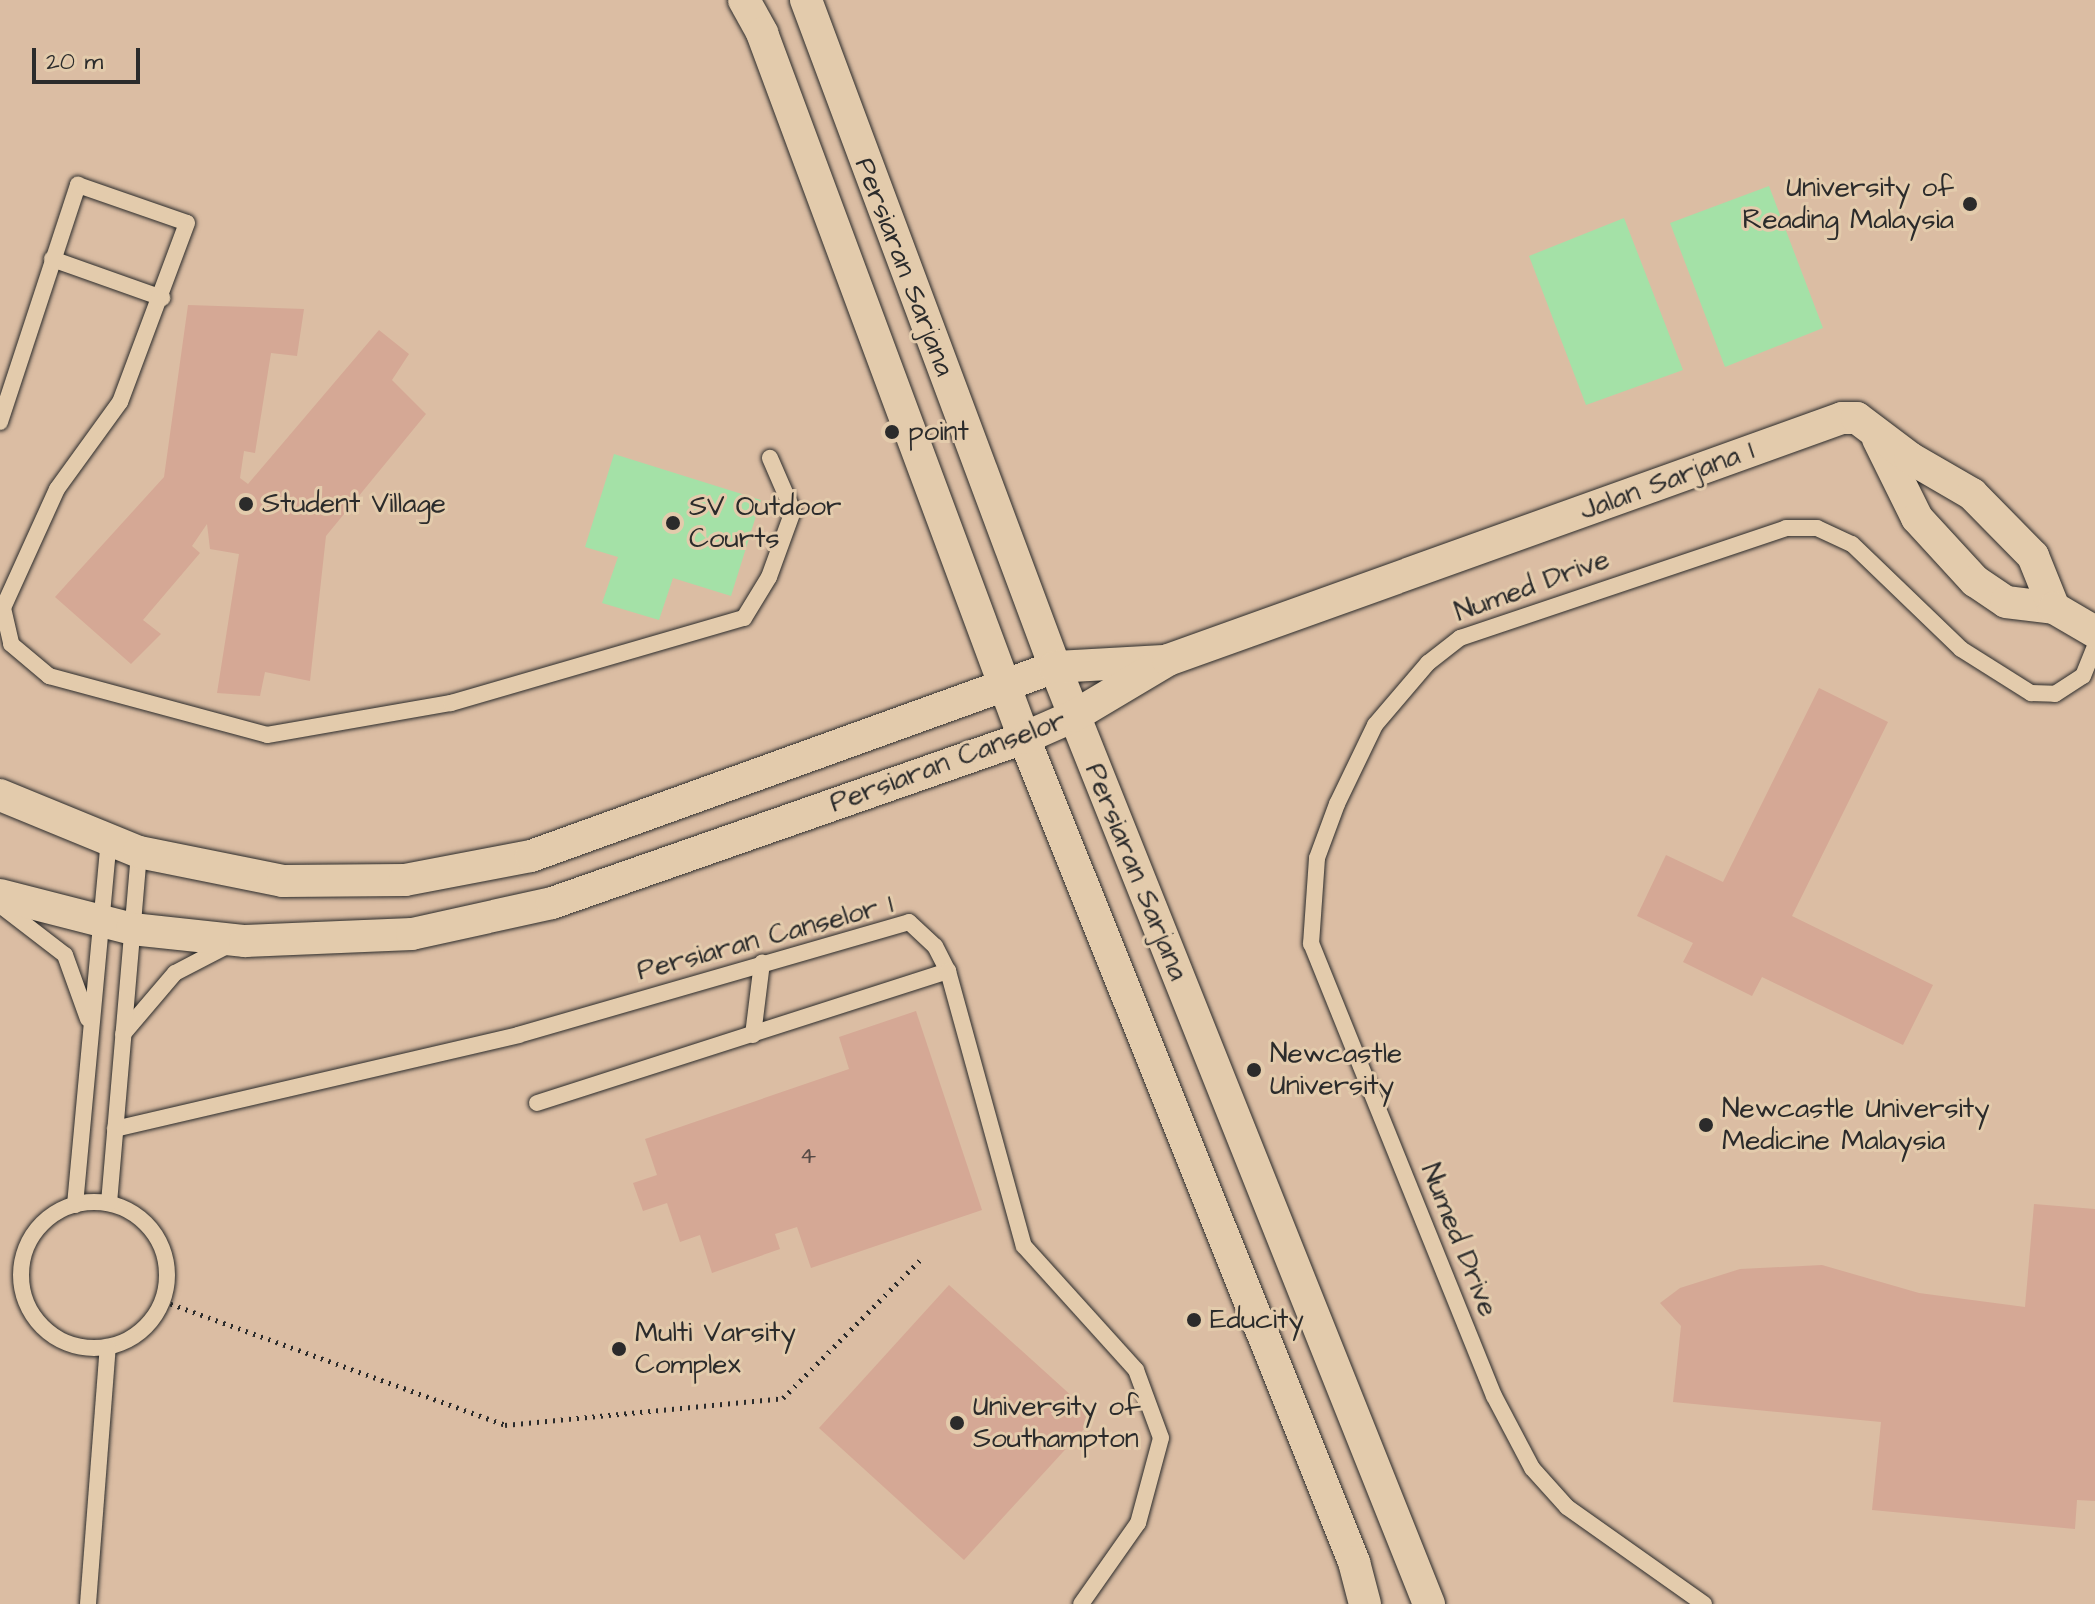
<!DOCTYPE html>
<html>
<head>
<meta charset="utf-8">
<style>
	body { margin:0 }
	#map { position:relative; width:2095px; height:1604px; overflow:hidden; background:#e3cbac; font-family:"Architects Daughter",sans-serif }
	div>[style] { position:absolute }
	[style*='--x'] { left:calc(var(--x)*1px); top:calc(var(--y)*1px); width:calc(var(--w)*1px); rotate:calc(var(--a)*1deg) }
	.built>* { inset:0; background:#dbbda3 }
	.green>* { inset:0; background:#a4e1a7 }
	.building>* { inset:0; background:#d5a895 }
	.path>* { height:5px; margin-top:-2.5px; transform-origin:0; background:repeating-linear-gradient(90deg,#2b2b2b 0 2px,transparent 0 8px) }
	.roads { filter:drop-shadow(0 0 2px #2b2b2b) drop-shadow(0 0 2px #2b2b2b) }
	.service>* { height:16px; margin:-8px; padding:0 8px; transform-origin:8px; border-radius:8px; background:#e3cbac }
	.service>.ring { margin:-8px; padding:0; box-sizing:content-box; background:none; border:16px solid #e3cbac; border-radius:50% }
	.minor>* { height:32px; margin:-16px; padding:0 16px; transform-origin:16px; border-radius:16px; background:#e3cbac }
	.dots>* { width:22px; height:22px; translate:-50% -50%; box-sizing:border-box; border:4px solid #e3cbac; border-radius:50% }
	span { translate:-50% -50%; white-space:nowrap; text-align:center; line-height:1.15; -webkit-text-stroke:6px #e3cbac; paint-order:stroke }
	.number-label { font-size:24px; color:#564a46 }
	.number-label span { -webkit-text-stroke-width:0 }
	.poi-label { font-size:28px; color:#2b2b2b }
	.right { translate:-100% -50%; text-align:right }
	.left { translate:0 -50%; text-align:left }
	.street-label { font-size:28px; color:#2b2b2b }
	.scale { position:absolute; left:32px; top:48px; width:108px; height:36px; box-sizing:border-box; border:4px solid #2b2b2b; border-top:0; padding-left:10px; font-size:24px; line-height:28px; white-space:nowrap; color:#2b2b2b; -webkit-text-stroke:6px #e3cbac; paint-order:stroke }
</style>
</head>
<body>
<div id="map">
	<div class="built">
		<i style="clip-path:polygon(0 0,2095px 0,2095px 1604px,0 1604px)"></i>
	</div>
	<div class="green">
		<i style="clip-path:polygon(1769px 186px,1823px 328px,1725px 367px,1670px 223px)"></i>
		<i style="clip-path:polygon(1624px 218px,1683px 370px,1586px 405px,1529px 256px)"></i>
		<i style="clip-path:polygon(614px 454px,761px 500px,731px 596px,673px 578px,659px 620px,602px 603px,618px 557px,585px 547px)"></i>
	</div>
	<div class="building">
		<i style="clip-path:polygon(188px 305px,304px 309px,297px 356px,271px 353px,255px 453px,244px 451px,240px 478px,248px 484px,379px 330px,409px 354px,392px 380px,426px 414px,326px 536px,310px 681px,265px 672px,260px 696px,217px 693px,239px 554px,210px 549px,207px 524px,192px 546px,200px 553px,143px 620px,161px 634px,131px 664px,55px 597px,164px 477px)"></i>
		<i style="clip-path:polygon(1819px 688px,1888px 722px,1792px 916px,1933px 985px,1903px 1045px,1762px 977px,1752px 996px,1683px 962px,1693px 943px,1637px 916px,1666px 855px,1723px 882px)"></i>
		<i style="clip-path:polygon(916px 1011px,982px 1210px,811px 1268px,797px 1227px,775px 1234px,780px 1249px,712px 1273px,700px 1235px,680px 1242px,667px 1203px,643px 1211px,633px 1183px,657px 1175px,645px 1139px,849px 1069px,839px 1037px)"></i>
		<i style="clip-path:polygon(2034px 1204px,2095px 1209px,2095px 1501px,2077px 1500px,2075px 1529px,1872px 1510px,1881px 1422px,1673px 1402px,1681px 1326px,1660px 1303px,1680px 1288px,1740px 1269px,1822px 1265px,1919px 1293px,2025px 1307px)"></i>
		<i style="clip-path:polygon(949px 1285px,1095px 1417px,964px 1560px,819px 1428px)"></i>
	</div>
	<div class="path">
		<i style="--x:163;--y:1301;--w:364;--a:19.9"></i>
		<i style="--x:505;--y:1425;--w:279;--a:-5.5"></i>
		<i style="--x:783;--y:1398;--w:196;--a:-45.2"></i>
	</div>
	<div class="roads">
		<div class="service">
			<i style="--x:52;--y:259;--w:117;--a:19.5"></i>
			<i style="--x:0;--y:422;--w:250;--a:-71.8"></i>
			<i style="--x:78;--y:185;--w:115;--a:19.2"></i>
			<i style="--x:187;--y:223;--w:191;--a:110.5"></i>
			<i style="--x:120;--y:402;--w:107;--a:125.9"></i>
			<i style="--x:57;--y:489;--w:131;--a:114.4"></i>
			<i style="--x:3;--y:608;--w:37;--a:77"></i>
			<i style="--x:11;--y:644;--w:50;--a:40.1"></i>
			<i style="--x:49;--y:676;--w:226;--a:15.1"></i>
			<i style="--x:267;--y:735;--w:187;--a:-9.9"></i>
			<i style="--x:451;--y:703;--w:305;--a:-16.2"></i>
			<i style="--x:744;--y:618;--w:48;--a:-58.6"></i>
			<i style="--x:769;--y:577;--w:70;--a:-70"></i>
			<i style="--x:793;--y:511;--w:58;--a:-113.5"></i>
			<i style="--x:0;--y:905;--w:82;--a:37.6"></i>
			<i style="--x:65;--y:955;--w:68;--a:70.2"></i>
			<i style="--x:123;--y:1034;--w:80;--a:-49.6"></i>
			<i style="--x:175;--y:973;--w:56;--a:-27.5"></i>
			<i style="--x:753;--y:1035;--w:73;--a:-82.9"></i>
			<i style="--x:537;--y:1103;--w:432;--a:-17.8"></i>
			<i style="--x:115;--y:1129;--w:414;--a:-13.1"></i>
			<i style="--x:518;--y:1035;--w:407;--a:-16.1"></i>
			<i style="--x:909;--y:922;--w:35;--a:43"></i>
			<i style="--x:935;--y:946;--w:28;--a:63"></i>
			<i style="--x:948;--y:971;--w:285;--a:74.6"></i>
			<i style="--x:1024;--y:1246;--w:167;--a:47.9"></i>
			<i style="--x:1136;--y:1370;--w:72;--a:69.8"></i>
			<i style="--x:1161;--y:1438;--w:88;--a:105.1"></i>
			<i style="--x:1138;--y:1523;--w:99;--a:125.1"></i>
			<i class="ring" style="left:21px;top:1202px;width:130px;height:130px"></i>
			<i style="--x:109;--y:1203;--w:352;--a:-85.1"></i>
			<i style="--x:75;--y:1205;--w:368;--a:-84.7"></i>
			<i style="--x:88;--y:1604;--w:258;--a:-85.6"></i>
			<i style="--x:1704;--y:1604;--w:168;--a:-144.7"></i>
			<i style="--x:1567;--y:1507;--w:52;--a:-131.9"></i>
			<i style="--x:1532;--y:1468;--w:81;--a:-117.8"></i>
			<i style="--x:1494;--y:1396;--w:488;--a:-112"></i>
			<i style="--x:1311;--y:944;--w:86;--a:-86"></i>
			<i style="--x:1317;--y:858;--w:58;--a:-69.7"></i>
			<i style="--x:1337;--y:804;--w:88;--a:-64.3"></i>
			<i style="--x:1375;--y:725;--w:82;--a:-49.5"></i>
			<i style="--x:1428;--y:663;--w:41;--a:-38"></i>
			<i style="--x:1460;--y:638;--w:344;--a:-18.6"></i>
			<i style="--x:1786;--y:528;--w:31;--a:0"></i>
			<i style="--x:1817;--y:528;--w:38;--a:25"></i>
			<i style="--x:1852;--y:544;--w:151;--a:43.9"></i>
			<i style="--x:1961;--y:649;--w:83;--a:32.2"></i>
			<i style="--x:2031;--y:693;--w:24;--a:2"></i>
			<i style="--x:2055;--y:694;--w:33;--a:-33"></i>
			<i style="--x:2083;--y:676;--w:31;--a:-68"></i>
		</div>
		<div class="minor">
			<i style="--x:744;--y:0;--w:38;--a:61"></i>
			<i style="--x:762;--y:33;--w:752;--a:69.61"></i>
			<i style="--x:1024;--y:738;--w:888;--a:68.17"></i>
			<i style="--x:1354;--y:1562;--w:43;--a:75.3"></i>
			<i style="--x:806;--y:0;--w:712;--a:69.53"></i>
			<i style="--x:1055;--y:667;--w:1009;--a:68.24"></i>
			<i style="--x:1878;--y:439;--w:88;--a:63.7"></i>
			<i style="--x:1917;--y:518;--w:86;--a:47.4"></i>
			<i style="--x:1975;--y:581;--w:37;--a:34"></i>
			<i style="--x:2006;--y:602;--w:48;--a:7.1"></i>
			<i style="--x:0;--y:795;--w:150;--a:22.3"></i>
			<i style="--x:139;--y:852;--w:147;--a:11.4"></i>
			<i style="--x:283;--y:881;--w:122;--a:-0.5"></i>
			<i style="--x:405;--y:880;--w:128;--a:-10.8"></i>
			<i style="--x:531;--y:856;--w:557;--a:-19.83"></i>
			<i style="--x:1055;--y:667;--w:106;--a:-3.2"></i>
			<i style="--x:0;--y:895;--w:136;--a:14.4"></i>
			<i style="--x:132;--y:929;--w:114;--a:6.1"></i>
			<i style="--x:245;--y:941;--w:167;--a:-2.4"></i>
			<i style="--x:412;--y:934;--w:143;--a:-12.5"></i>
			<i style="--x:552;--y:903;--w:500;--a:-19.27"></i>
			<i style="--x:1024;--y:738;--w:55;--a:-23.7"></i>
			<i style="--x:1074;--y:716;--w:109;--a:-30.8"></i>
			<i style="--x:1168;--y:660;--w:716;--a:-19.75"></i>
			<i style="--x:1842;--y:418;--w:15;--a:0"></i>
			<i style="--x:1857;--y:418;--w:66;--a:37"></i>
			<i style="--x:1910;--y:458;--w:72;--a:30.1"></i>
			<i style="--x:1972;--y:494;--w:87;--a:45.5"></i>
			<i style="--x:2033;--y:556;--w:56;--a:68"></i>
			<i style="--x:2054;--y:608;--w:48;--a:30.3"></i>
		</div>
	</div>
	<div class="dots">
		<i style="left:1970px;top:204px;background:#2b2b2b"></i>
		<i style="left:892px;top:432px;background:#2b2b2b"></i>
		<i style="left:246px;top:504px;background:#2b2b2b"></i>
		<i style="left:673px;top:523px;background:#2b2b2b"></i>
		<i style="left:1254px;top:1070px;background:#2b2b2b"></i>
		<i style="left:1706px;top:1125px;background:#2b2b2b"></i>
		<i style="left:1194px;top:1320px;background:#2b2b2b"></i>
		<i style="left:619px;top:1349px;background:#2b2b2b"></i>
		<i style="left:957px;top:1423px;background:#2b2b2b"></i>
	</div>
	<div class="number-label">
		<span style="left:808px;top:1157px">4</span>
	</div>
	<div class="poi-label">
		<span class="right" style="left:1954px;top:204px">University of<br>Reading Malaysia</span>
		<span class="left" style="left:908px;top:432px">point</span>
		<span class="left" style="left:262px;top:504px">Student Village</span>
		<span class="left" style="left:689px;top:523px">SV Outdoor<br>Courts</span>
		<span class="left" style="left:1270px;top:1070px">Newcastle<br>University</span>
		<span class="left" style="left:1722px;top:1125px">Newcastle University<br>Medicine Malaysia</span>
		<span class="left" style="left:1210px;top:1320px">Educity</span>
		<span class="left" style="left:635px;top:1349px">Multi Varsity<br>Complex</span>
		<span class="left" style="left:973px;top:1423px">University of<br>Southampton</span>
	</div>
	<div class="street-label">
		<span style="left:904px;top:267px;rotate:69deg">Persiaran Sarjana</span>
		<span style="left:1667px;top:481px;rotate:-20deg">Jalan Sarjana 1</span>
		<span style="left:1532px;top:586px;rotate:-20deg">Numed Drive</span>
		<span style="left:948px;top:762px;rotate:-20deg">Persiaran Canselor</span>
		<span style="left:1136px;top:872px;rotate:68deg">Persiaran Sarjana</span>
		<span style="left:765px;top:938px;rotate:-15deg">Persiaran Canselor 1</span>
		<span style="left:1459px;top:1240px;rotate:68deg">Numed Drive</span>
	</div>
	<div class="scale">20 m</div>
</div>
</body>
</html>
